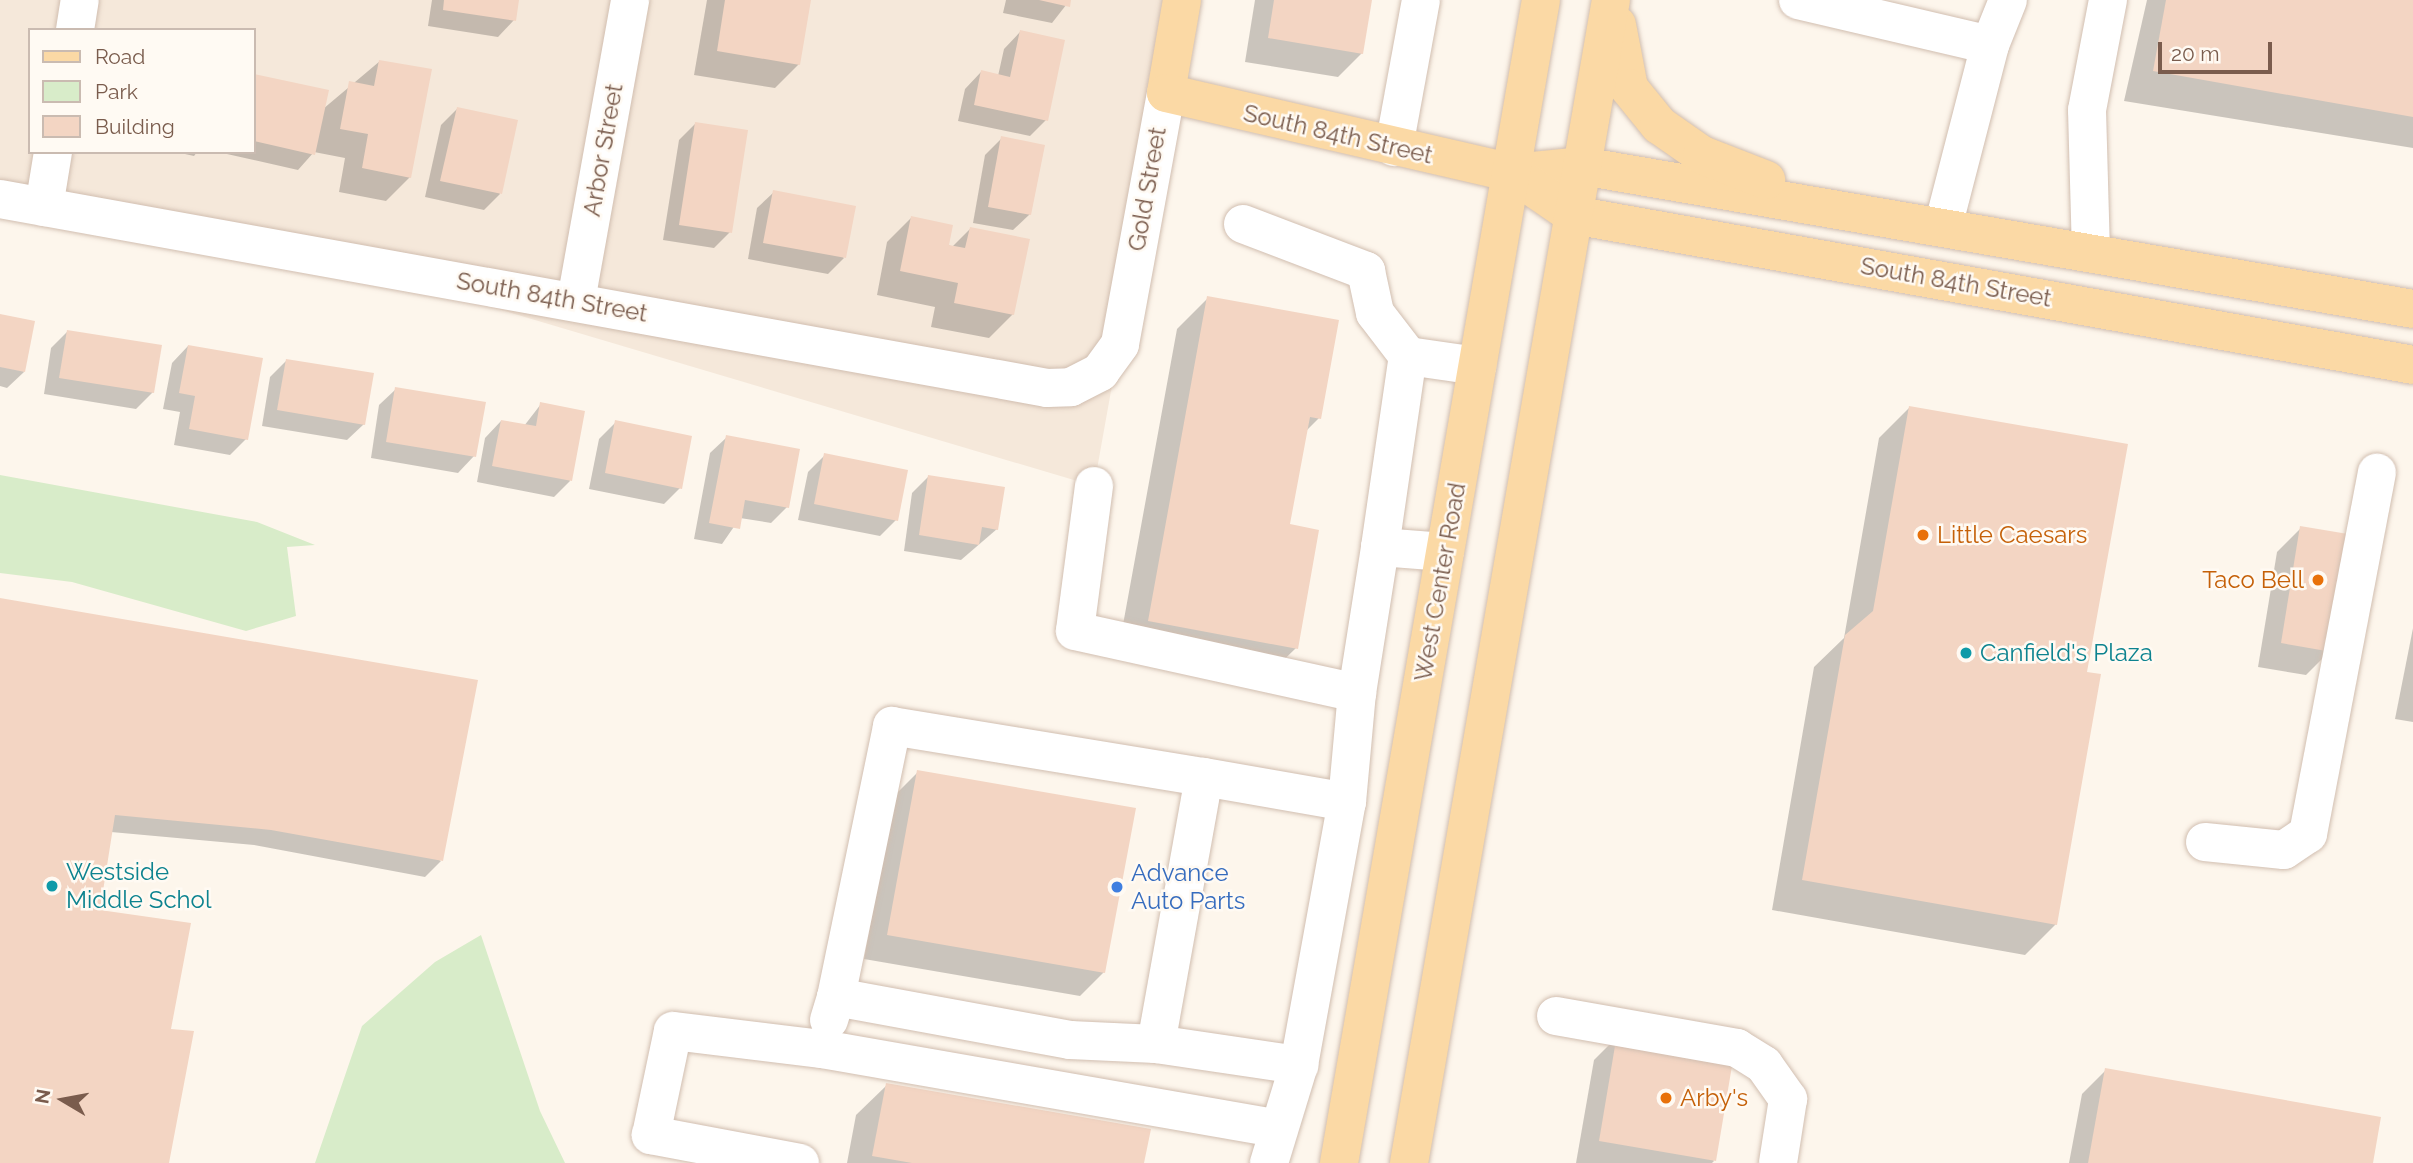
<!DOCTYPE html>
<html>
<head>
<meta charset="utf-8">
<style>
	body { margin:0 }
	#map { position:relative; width:2413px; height:1163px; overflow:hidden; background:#fdf6ec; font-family:Raleway,sans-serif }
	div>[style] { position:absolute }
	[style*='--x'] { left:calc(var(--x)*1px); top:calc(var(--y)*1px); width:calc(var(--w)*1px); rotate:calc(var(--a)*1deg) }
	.residential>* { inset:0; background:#f5e8da }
	.green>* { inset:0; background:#d8ecc9 }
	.shadow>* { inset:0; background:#0003 }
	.building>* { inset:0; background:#f3d5c3 }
	.roads { filter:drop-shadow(0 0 2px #d1beb0) drop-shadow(0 0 2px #d1beb0) }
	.minor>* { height:38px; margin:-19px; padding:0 19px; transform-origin:19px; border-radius:19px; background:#fff }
	.major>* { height:38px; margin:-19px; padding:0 19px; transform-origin:19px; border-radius:19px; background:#fbd9a5 }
	.dots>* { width:19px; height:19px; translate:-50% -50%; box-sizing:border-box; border:4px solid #fffaf3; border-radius:50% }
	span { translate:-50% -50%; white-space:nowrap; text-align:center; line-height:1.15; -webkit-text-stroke:5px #fffaf3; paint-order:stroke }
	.street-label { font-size:24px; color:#7a5c4d }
	.food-label { font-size:24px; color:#c56008 }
	.left { translate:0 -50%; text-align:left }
	.right { translate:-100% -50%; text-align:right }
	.culture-label { font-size:24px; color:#0d838f }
	.shop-label { font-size:24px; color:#366cbe }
	.legend { position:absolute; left:28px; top:28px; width:228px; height:126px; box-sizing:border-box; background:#fffaf3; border:2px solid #cabbb1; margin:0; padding:9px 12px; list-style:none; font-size:21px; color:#7a5c4d }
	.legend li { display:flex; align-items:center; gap:14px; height:35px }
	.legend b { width:35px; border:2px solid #cabbb1 }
	.north { position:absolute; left:28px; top:1065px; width:70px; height:70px; -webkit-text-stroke:5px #fffaf3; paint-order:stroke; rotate:280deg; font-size:19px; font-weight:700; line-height:28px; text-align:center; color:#7a5c4d }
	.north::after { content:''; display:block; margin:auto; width:24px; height:32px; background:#7a5c4d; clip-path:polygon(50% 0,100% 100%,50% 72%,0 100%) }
	.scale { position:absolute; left:2158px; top:42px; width:114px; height:32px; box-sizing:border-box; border:4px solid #7a5c4d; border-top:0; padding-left:9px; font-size:21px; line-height:24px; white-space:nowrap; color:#7a5c4d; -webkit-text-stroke:5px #fffaf3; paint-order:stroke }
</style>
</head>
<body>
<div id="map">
	<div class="residential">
		<i style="clip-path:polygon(evenodd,0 0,1181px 0,1094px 486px,316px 255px,0 181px,0 0,30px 30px,254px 30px,254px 152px,30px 152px,30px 30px)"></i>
	</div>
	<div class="green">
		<i style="clip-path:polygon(0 475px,257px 522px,315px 545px,287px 547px,296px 616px,246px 631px,72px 582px,0 573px)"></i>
		<i style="clip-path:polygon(481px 935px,540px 1111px,565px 1163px,315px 1163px,362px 1026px,435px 962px)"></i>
	</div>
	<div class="shadow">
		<i style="clip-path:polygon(432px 0,517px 0,514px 20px,498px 37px,428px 26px)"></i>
		<i style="clip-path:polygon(707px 0,809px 0,799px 64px,775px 88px,694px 75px)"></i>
		<i style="clip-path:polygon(1006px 0,1070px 0,1052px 23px,1003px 13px)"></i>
		<i style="clip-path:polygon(1255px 0,1370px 0,1362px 53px,1338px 77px,1245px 62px)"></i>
		<i style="clip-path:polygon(2147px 0,2413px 0,2413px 148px,2124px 101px)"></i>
		<i style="clip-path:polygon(1020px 32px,1046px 120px,1030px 136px,958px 121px,965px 89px,981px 72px,998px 76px,1004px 49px)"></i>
		<i style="clip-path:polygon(380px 61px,410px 177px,386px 201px,339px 192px,345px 158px,314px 152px,298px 170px,218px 152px,254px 152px,254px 76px,327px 92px,323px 109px)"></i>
		<i style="clip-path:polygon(457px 109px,500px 194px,484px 210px,425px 197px,441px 125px)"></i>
		<i style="clip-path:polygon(695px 124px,730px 232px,714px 248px,663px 240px,679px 140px)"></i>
		<i style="clip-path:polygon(1002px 138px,1030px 214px,1013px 230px,973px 223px,985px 155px)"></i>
		<i style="clip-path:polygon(176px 152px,197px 152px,194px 156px)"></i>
		<i style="clip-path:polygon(774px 192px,844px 258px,828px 274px,748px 259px,757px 208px)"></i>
		<i style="clip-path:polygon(911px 218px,952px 247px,970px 229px,1013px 314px,989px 338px,931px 327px,935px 307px,877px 295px,887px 242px)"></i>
		<i style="clip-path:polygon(1208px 298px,1319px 418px,1305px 432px,1288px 526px,1296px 648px,1265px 678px,1118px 652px,1177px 329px)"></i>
		<i style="clip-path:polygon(0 316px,24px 372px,7px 388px,0 386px)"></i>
		<i style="clip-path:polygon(67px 332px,153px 392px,136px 409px,44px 394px,51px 348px)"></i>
		<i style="clip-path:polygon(188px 346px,246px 439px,230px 455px,174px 445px,180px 412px,163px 409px,172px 363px)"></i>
		<i style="clip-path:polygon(286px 361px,364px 424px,347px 440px,262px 426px,270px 377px)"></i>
		<i style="clip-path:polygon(396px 389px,474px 456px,458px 473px,371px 458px,379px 405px)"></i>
		<i style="clip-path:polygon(541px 404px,570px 481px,554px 497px,477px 482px,485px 438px,501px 421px,524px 426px)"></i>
		<i style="clip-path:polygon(1909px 408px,2085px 673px,2056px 924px,2025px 955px,1772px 910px,1814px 667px,1844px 638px,1879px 438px)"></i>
		<i style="clip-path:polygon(616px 422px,680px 488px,664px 504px,589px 489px,599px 439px)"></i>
		<i style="clip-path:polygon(727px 437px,787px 507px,771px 523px,740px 518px,722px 544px,694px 539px,710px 453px)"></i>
		<i style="clip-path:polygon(825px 455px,896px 520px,880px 536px,798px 520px,808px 472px)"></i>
		<i style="clip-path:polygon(928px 477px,997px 529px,961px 560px,904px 551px,912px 493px)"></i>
		<i style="clip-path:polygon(2301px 528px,2330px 651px,2306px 675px,2258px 667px,2277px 552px)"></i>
		<i style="clip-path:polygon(0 600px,441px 861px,425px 877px,254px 845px,111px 832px,98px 911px,169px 1030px,167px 1163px,0 1163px)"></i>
		<i style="clip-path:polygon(2413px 628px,2413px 722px,2395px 719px)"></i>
		<i style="clip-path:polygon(918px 772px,1104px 972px,1080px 996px,864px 959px,894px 796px)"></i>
		<i style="clip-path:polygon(1618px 1036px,1714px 1161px,1712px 1163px,1576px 1163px,1594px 1060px)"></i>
		<i style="clip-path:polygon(2106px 1070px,2371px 1163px,2069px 1163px,2082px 1094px)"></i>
		<i style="clip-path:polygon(887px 1085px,1142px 1163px,847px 1163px,856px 1115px)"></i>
	</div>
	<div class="building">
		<i style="clip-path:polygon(444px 0,519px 0,516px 21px,443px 10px)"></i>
		<i style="clip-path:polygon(725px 0,811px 0,800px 65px,717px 51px)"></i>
		<i style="clip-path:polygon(1039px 0,1071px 0,1070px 7px)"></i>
		<i style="clip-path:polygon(1274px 0,1372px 0,1363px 54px,1268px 38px)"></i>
		<i style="clip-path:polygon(2166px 0,2413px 0,2413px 117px,2153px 71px)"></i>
		<i style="clip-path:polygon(1020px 30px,1065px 40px,1048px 121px,974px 105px,981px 70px,1010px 77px)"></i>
		<i style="clip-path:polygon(379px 60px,432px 69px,411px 178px,362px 168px,368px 134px,340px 129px,349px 81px,374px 86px)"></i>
		<i style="clip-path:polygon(254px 74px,329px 90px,315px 155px,254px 141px)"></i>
		<i style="clip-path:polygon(457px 107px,518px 120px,502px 194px,440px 181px)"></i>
		<i style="clip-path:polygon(695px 122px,748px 130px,732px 233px,679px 225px)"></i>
		<i style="clip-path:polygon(1001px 136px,1045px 145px,1031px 215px,988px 207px)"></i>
		<i style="clip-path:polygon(773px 190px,856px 206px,846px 258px,763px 243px)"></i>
		<i style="clip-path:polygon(911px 216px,953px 225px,949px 245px,965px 248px,970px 227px,1030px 239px,1014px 315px,954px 303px,958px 283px,900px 271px)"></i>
		<i style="clip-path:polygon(1207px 296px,1339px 320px,1321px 419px,1310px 417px,1290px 524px,1319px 530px,1298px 649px,1148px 621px)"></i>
		<i style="clip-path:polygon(0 314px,35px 321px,25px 372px,0 367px)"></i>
		<i style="clip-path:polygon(67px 330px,162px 345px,154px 393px,59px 378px)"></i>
		<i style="clip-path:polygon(188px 345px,263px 358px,248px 440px,189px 429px,195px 396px,179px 393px)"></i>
		<i style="clip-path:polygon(286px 359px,374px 373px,365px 425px,277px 410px)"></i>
		<i style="clip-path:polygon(395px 387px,486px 402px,476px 457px,386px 442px)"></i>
		<i style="clip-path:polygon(540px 402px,585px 411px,572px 481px,492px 466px,501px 420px,536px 426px)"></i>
		<i style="clip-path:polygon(1909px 406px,2128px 444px,2087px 672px,2101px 674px,2057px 925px,1802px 880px,1845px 635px,1873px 611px)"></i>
		<i style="clip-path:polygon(615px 420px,692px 436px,682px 489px,605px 473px)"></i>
		<i style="clip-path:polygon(726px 435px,800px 449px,789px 508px,745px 500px,740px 529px,709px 523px)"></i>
		<i style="clip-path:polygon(824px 453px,908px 470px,898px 521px,814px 504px)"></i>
		<i style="clip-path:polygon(928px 475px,1005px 487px,998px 530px,982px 527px,979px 545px,919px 535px)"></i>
		<i style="clip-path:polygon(2300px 526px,2348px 534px,2332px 652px,2281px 643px)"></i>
		<i style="clip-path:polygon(0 598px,478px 680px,443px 861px,271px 830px,115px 815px,100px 910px,191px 923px,171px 1029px,194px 1031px,169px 1163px,0 1163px)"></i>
		<i style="clip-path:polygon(917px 770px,1136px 808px,1105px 973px,887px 935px)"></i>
		<i style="clip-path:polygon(1617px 1034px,1734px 1054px,1716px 1161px,1599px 1141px)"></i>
		<i style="clip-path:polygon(2105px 1068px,2381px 1117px,2373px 1163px,2088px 1163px)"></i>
		<i style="clip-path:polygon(886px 1083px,1151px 1129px,1144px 1163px,912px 1163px,872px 1156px)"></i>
	</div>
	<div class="roads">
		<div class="minor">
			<i style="--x:1798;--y:0;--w:197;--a:13.2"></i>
			<i style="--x:1990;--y:45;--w:188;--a:104.5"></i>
			<i style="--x:75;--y:30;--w:30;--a:-81"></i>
			<i style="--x:1990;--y:45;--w:48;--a:-68.2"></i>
			<i style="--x:1394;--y:147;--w:149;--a:-79.6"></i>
			<i style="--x:0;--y:199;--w:1064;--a:10.23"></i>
			<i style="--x:1047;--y:388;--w:24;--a:-2"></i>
			<i style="--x:1071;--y:387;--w:33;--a:-27"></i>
			<i style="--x:1100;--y:372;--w:34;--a:-54"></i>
			<i style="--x:1120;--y:344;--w:255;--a:-79.6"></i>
			<i style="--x:44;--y:207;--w:56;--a:-80.7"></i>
			<i style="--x:1243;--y:224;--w:132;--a:20.9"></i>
			<i style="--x:1366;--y:271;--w:43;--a:77.9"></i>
			<i style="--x:1375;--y:313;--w:54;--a:52.5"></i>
			<i style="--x:1408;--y:356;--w:70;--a:8.2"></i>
			<i style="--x:2091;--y:253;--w:143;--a:-91.6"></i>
			<i style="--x:2087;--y:110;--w:112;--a:-79.2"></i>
			<i style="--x:576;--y:301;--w:306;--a:-79.8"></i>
			<i style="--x:1094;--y:486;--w:146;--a:97.5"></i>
			<i style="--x:1075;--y:631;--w:289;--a:12.4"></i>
			<i style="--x:1357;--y:693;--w:148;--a:-81"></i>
			<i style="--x:1380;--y:547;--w:65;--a:4.4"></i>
			<i style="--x:1380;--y:547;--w:193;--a:-81.7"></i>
			<i style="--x:2205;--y:842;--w:79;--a:5.8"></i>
			<i style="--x:2284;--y:850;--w:29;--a:-34"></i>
			<i style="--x:2308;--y:834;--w:368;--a:-79.2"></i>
			<i style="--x:836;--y:997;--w:277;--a:-78.3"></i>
			<i style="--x:892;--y:726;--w:316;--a:9.3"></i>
			<i style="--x:1556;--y:1016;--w:184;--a:10"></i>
			<i style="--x:1737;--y:1048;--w:32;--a:32"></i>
			<i style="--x:1764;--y:1065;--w:42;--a:54.8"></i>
			<i style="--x:1788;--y:1099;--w:65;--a:98.9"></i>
			<i style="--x:829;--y:1020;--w:24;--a:-73"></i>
			<i style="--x:836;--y:997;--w:238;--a:10.4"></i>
			<i style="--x:1070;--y:1040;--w:86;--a:2.7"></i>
			<i style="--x:1156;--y:1044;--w:145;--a:8.4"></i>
			<i style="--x:1156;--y:1044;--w:271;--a:-79.8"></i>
			<i style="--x:1204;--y:777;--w:145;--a:9.9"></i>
			<i style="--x:800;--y:1163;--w:152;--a:-169.4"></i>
			<i style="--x:651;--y:1135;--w:106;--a:-78.1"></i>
			<i style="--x:673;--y:1031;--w:150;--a:6.9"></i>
			<i style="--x:822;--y:1049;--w:460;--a:9.9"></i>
			<i style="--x:1269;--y:1163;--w:102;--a:-73"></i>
			<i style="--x:1299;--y:1065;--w:267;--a:-79.7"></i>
			<i style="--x:1347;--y:802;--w:109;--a:-84.8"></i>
		</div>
		<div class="major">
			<i style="--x:1182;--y:0;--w:94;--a:99.8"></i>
			<i style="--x:1166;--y:93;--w:355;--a:13"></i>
			<i style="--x:1512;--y:173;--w:70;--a:-5.7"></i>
			<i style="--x:1582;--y:166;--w:843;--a:9.76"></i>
			<i style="--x:1617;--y:25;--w:64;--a:79.2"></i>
			<i style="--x:1629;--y:88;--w:48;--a:51"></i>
			<i style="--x:1659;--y:125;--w:52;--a:34.9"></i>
			<i style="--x:1702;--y:155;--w:69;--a:21.3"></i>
			<i style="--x:1512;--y:173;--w:74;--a:34.5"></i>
			<i style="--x:1573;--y:215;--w:853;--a:10.12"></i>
			<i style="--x:1339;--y:1163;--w:1180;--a:-80.15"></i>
			<i style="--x:1409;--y:1163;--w:1180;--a:-80.15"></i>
		</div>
	</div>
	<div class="dots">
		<i style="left:1923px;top:535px;background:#e8710a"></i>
		<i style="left:2318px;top:580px;background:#e8710a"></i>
		<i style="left:1966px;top:653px;background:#0f9aa8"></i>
		<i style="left:52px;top:886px;background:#0f9aa8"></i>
		<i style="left:1117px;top:887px;background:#3f7fe0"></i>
		<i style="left:1666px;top:1098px;background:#e8710a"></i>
	</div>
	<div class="street-label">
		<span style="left:1338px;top:134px;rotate:13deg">South 84th Street</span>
		<span style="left:603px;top:150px;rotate:-80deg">Arbor Street</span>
		<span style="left:1147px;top:189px;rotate:-80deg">Gold Street</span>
		<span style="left:1956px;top:282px;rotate:10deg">South 84th Street</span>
		<span style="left:552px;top:297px;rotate:10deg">South 84th Street</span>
		<span style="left:1440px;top:582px;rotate:-80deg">West Center Road</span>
	</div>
	<div class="food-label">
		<span class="left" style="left:1937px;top:535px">Little Caesars</span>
		<span class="right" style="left:2304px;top:580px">Taco Bell</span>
		<span class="left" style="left:1680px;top:1098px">Arby's</span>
	</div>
	<div class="culture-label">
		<span class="left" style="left:1980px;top:653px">Canfield's Plaza</span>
		<span class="left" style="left:66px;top:886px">Westside<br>Middle Schol</span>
	</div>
	<div class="shop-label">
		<span class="left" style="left:1131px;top:887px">Advance<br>Auto Parts</span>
	</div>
	<ul class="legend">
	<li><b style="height:9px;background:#fbd9a5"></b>Road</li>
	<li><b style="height:19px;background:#d8ecc9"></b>Park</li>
	<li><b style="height:19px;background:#f3d5c3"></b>Building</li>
	</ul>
	<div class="north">N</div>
	<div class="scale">20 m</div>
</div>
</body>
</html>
